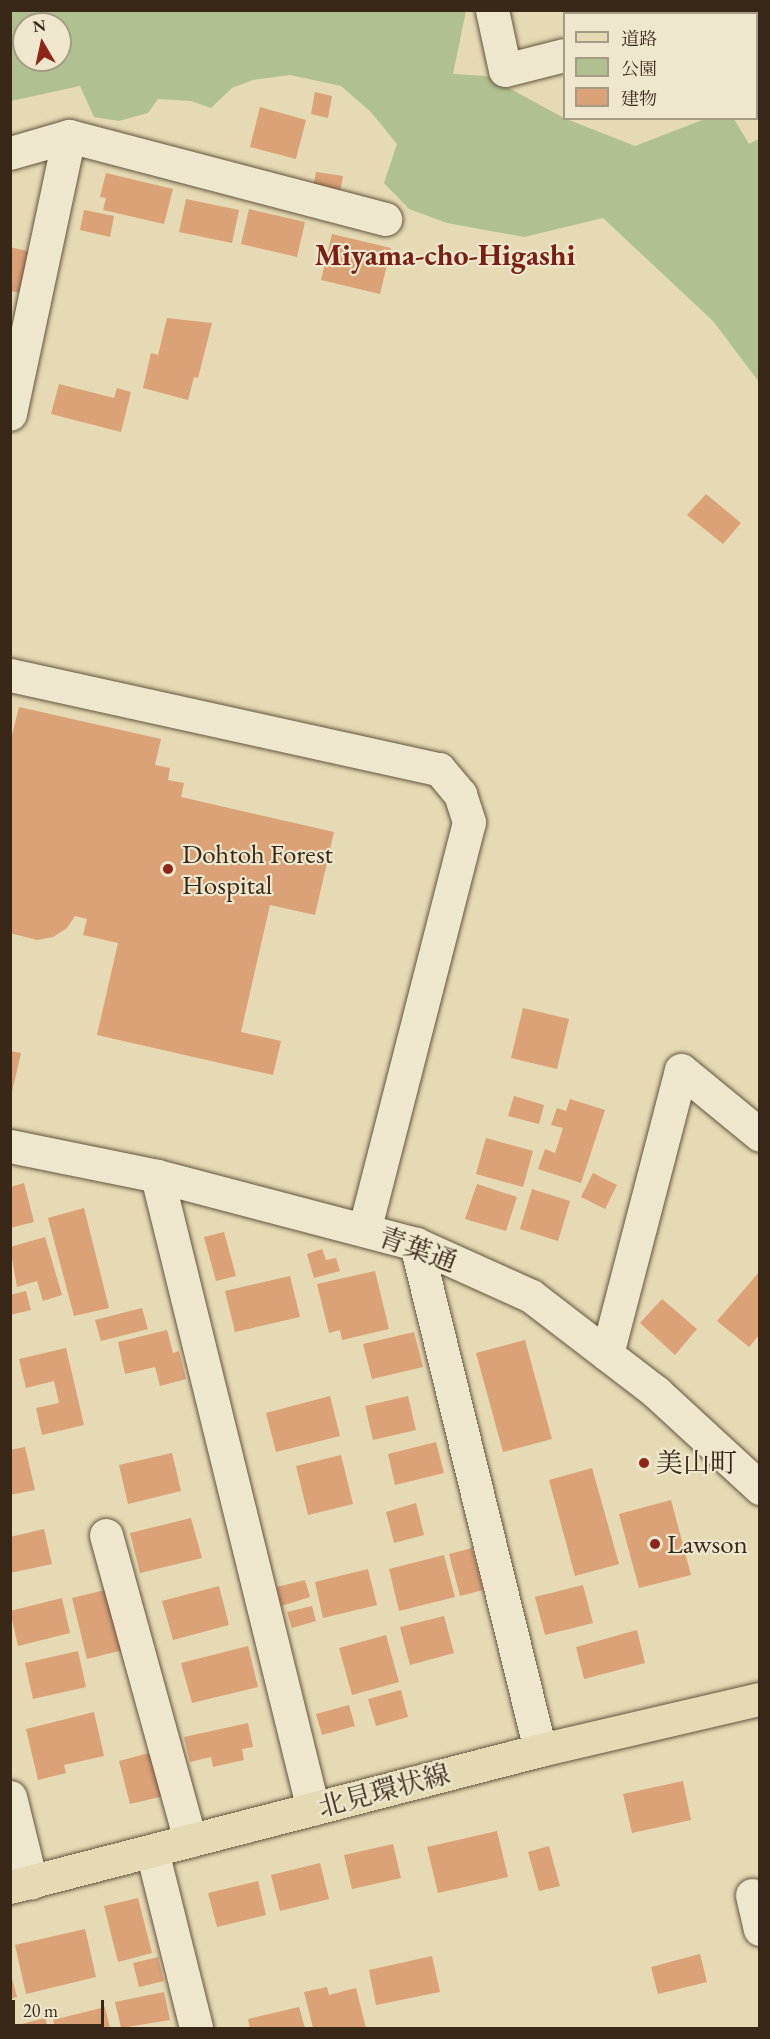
<!DOCTYPE html>
<html>
<head>
<meta charset="utf-8">
<style>
	body { margin:0 }
	#map { position:relative; width:770px; height:2039px; overflow:hidden; background:#e5dab4; font-family:"EB Garamond","Noto Serif JP",serif }
	div>[style] { position:absolute }
	[style*='--x'] { left:calc(var(--x)*1px); top:calc(var(--y)*1px); width:calc(var(--w)*1px); rotate:calc(var(--a)*1deg) }
	.green>* { inset:0; background:#b1c090 }
	.building>* { inset:0; background:#dba177 }
	.roads { filter:drop-shadow(0 0 2px #64543e) drop-shadow(0 0 2px #64543e) }
	.minor>* { height:33px; margin:-16.5px; padding:0 16.5px; transform-origin:16.5px; border-radius:16.5px; background:#eee7ce }
	.major>* { height:33px; margin:-16.5px; padding:0 16.5px; transform-origin:16.5px; border-radius:16.5px; background:#e5dab4 }
	.dots>* { width:16px; height:16px; translate:-50% -50%; box-sizing:border-box; border:3px solid #eee7ce; border-radius:50% }
	span { translate:-50% -50%; white-space:nowrap; text-align:center; line-height:1.15; -webkit-text-stroke:4.5px #eee7ce; paint-order:stroke }
	.poi-label { font-size:27px; color:#392817 }
	.left { translate:0 -50%; text-align:left }
	.street-label { font-size:27px; color:#392817 }
	.quarter-label { font-size:30px; color:#7a1f14; font-weight:700 }
	.frame { position:absolute; inset:0; border:12px solid #392817; pointer-events:none }
	.legend { position:absolute; left:563px; top:12px; width:195px; height:108px; box-sizing:border-box; background:#eee7ce; border:2px solid #a69b85; margin:0; padding:8px 10px; list-style:none; font-size:18px; color:#392817 }
	.legend li { display:flex; align-items:center; gap:12px; height:30px }
	.legend b { width:30px; border:2px solid #a69b85 }
	.north { position:absolute; left:12px; top:12px; width:60px; height:60px; box-sizing:border-box; background:#eee7ce; border:2px solid #a69b85; border-radius:50%; rotate:351deg; font-size:16px; font-weight:700; line-height:24px; text-align:center; color:#392817 }
	.north::after { content:''; display:block; margin:auto; width:21px; height:27px; background:#8f2418; clip-path:polygon(50% 0,100% 100%,50% 72%,0 100%) }
	.scale { position:absolute; left:12px; top:2000px; width:92px; height:27px; box-sizing:border-box; border:3px solid #392817; border-top:0; padding-left:8px; font-size:18px; line-height:21px; white-space:nowrap; color:#392817; -webkit-text-stroke:4px #eee7ce; paint-order:stroke }
</style>
</head>
<body>
<div id="map">
	<div class="green">
		<i style="clip-path:polygon(evenodd,11px 11px,466px 11px,453px 74px,487px 76px,564px 118px,635px 146px,705px 119px,734px 119px,749px 144px,759px 139px,759px 382px,713px 321px,603px 218px,524px 237px,447px 223px,409px 209px,384px 183px,397px 144px,370px 111px,341px 86px,290px 75px,253px 80px,232px 88px,211px 108px,191px 101px,158px 99px,148px 113px,119px 121px,94px 117px,80px 86px,11px 101px,11px 11px,24px 24px,60px 24px,60px 60px,24px 60px,24px 24px)"></i>
	</div>
	<div class="building">
		<i style="clip-path:polygon(315px 92px,332px 96px,328px 118px,311px 114px)"></i>
		<i style="clip-path:polygon(260px 107px,306px 120px,296px 159px,250px 147px)"></i>
		<i style="clip-path:polygon(316px 172px,343px 176px,340px 193px,313px 188px)"></i>
		<i style="clip-path:polygon(106px 173px,173px 189px,164px 224px,103px 210px,106px 198px,100px 197px)"></i>
		<i style="clip-path:polygon(186px 199px,239px 210px,232px 243px,179px 232px)"></i>
		<i style="clip-path:polygon(249px 209px,305px 222px,297px 257px,241px 244px)"></i>
		<i style="clip-path:polygon(84px 210px,114px 216px,110px 237px,80px 230px)"></i>
		<i style="clip-path:polygon(332px 234px,391px 248px,380px 294px,321px 280px)"></i>
		<i style="clip-path:polygon(10px 247px,31px 252px,22px 293px,10px 291px)"></i>
		<i style="clip-path:polygon(167px 318px,212px 323px,198px 378px,194px 377px,188px 400px,143px 388px,151px 353px,158px 355px)"></i>
		<i style="clip-path:polygon(59px 384px,114px 398px,117px 388px,131px 392px,121px 432px,51px 414px)"></i>
		<i style="clip-path:polygon(706px 494px,741px 523px,723px 544px,687px 515px)"></i>
		<i style="clip-path:polygon(19px 707px,161px 739px,155px 765px,170px 768px,168px 780px,184px 783px,181px 797px,334px 832px,315px 915px,270px 905px,241px 1032px,281px 1041px,273px 1075px,97px 1035px,118px 943px,83px 935px,87px 919px,75px 916px,67px 928px,53px 937px,37px 940px,10px 933px,10px 743px)"></i>
		<i style="clip-path:polygon(523px 1008px,569px 1019px,557px 1069px,511px 1058px)"></i>
		<i style="clip-path:polygon(10px 1051px,21px 1053px,11px 1096px,10px 1095px)"></i>
		<i style="clip-path:polygon(514px 1096px,544px 1105px,539px 1124px,508px 1116px)"></i>
		<i style="clip-path:polygon(570px 1099px,605px 1110px,581px 1183px,538px 1169px,545px 1149px,555px 1153px,563px 1128px,551px 1125px,557px 1108px,566px 1111px)"></i>
		<i style="clip-path:polygon(486px 1138px,533px 1151px,523px 1187px,476px 1174px)"></i>
		<i style="clip-path:polygon(593px 1173px,617px 1185px,605px 1209px,581px 1197px)"></i>
		<i style="clip-path:polygon(24px 1183px,34px 1222px,10px 1228px,10px 1187px)"></i>
		<i style="clip-path:polygon(477px 1184px,517px 1197px,506px 1231px,465px 1219px)"></i>
		<i style="clip-path:polygon(532px 1189px,570px 1201px,558px 1241px,520px 1229px)"></i>
		<i style="clip-path:polygon(84px 1208px,109px 1308px,74px 1316px,48px 1218px)"></i>
		<i style="clip-path:polygon(224px 1232px,236px 1276px,216px 1281px,204px 1237px)"></i>
		<i style="clip-path:polygon(45px 1237px,62px 1295px,43px 1301px,37px 1281px,17px 1287px,10px 1247px)"></i>
		<i style="clip-path:polygon(322px 1249px,326px 1260px,336px 1258px,340px 1271px,314px 1278px,307px 1254px)"></i>
		<i style="clip-path:polygon(375px 1271px,389px 1329px,342px 1340px,340px 1330px,329px 1333px,317px 1284px)"></i>
		<i style="clip-path:polygon(760px 1271px,760px 1334px,749px 1347px,717px 1321px)"></i>
		<i style="clip-path:polygon(290px 1276px,300px 1317px,235px 1332px,225px 1291px)"></i>
		<i style="clip-path:polygon(26px 1291px,31px 1310px,10px 1315px,10px 1295px)"></i>
		<i style="clip-path:polygon(662px 1299px,697px 1329px,675px 1355px,640px 1323px)"></i>
		<i style="clip-path:polygon(142px 1308px,148px 1329px,101px 1341px,95px 1320px)"></i>
		<i style="clip-path:polygon(167px 1330px,173px 1353px,179px 1351px,186px 1379px,160px 1386px,155px 1367px,125px 1374px,118px 1342px)"></i>
		<i style="clip-path:polygon(414px 1332px,423px 1367px,372px 1379px,363px 1344px)"></i>
		<i style="clip-path:polygon(525px 1340px,552px 1439px,503px 1452px,476px 1353px)"></i>
		<i style="clip-path:polygon(66px 1348px,84px 1425px,42px 1435px,36px 1408px,59px 1403px,54px 1381px,26px 1388px,19px 1359px)"></i>
		<i style="clip-path:polygon(330px 1396px,340px 1436px,276px 1452px,266px 1413px)"></i>
		<i style="clip-path:polygon(408px 1396px,416px 1430px,373px 1440px,365px 1406px)"></i>
		<i style="clip-path:polygon(436px 1442px,444px 1473px,395px 1485px,388px 1454px)"></i>
		<i style="clip-path:polygon(25px 1447px,35px 1490px,10px 1495px,10px 1450px)"></i>
		<i style="clip-path:polygon(172px 1453px,181px 1491px,128px 1504px,119px 1465px)"></i>
		<i style="clip-path:polygon(341px 1455px,353px 1504px,308px 1515px,296px 1466px)"></i>
		<i style="clip-path:polygon(592px 1468px,619px 1564px,575px 1576px,549px 1480px)"></i>
		<i style="clip-path:polygon(671px 1500px,691px 1575px,639px 1588px,619px 1514px)"></i>
		<i style="clip-path:polygon(416px 1503px,424px 1535px,394px 1543px,386px 1512px)"></i>
		<i style="clip-path:polygon(191px 1518px,202px 1558px,140px 1573px,130px 1533px)"></i>
		<i style="clip-path:polygon(44px 1529px,52px 1564px,10px 1573px,10px 1537px)"></i>
		<i style="clip-path:polygon(472px 1548px,483px 1590px,460px 1596px,449px 1554px)"></i>
		<i style="clip-path:polygon(444px 1555px,455px 1597px,399px 1611px,389px 1569px)"></i>
		<i style="clip-path:polygon(368px 1569px,377px 1605px,323px 1618px,315px 1582px)"></i>
		<i style="clip-path:polygon(305px 1580px,310px 1597px,281px 1606px,277px 1587px)"></i>
		<i style="clip-path:polygon(583px 1585px,593px 1623px,545px 1635px,535px 1597px)"></i>
		<i style="clip-path:polygon(219px 1586px,229px 1625px,173px 1640px,162px 1601px)"></i>
		<i style="clip-path:polygon(109px 1589px,123px 1650px,87px 1659px,72px 1598px)"></i>
		<i style="clip-path:polygon(62px 1598px,70px 1633px,18px 1646px,10px 1611px)"></i>
		<i style="clip-path:polygon(312px 1606px,316px 1621px,292px 1628px,287px 1612px)"></i>
		<i style="clip-path:polygon(444px 1616px,454px 1653px,410px 1665px,400px 1627px)"></i>
		<i style="clip-path:polygon(637px 1630px,645px 1663px,584px 1679px,576px 1647px)"></i>
		<i style="clip-path:polygon(386px 1635px,399px 1682px,352px 1695px,339px 1648px)"></i>
		<i style="clip-path:polygon(248px 1646px,258px 1687px,192px 1703px,181px 1663px)"></i>
		<i style="clip-path:polygon(78px 1651px,86px 1687px,33px 1699px,25px 1663px)"></i>
		<i style="clip-path:polygon(401px 1690px,408px 1717px,376px 1726px,368px 1699px)"></i>
		<i style="clip-path:polygon(349px 1705px,355px 1726px,322px 1735px,316px 1714px)"></i>
		<i style="clip-path:polygon(94px 1712px,104px 1756px,64px 1765px,66px 1773px,38px 1780px,26px 1729px)"></i>
		<i style="clip-path:polygon(248px 1723px,253px 1747px,242px 1749px,244px 1760px,213px 1767px,211px 1757px,190px 1762px,184px 1737px)"></i>
		<i style="clip-path:polygon(153px 1752px,164px 1796px,130px 1804px,119px 1761px)"></i>
		<i style="clip-path:polygon(683px 1781px,691px 1820px,632px 1833px,623px 1794px)"></i>
		<i style="clip-path:polygon(497px 1831px,508px 1877px,438px 1893px,427px 1847px)"></i>
		<i style="clip-path:polygon(393px 1844px,401px 1878px,352px 1889px,344px 1855px)"></i>
		<i style="clip-path:polygon(549px 1846px,560px 1886px,539px 1891px,528px 1852px)"></i>
		<i style="clip-path:polygon(320px 1863px,329px 1899px,280px 1911px,271px 1875px)"></i>
		<i style="clip-path:polygon(258px 1881px,266px 1915px,217px 1927px,208px 1893px)"></i>
		<i style="clip-path:polygon(138px 1898px,152px 1953px,118px 1962px,104px 1906px)"></i>
		<i style="clip-path:polygon(85px 1929px,96px 1977px,26px 1994px,15px 1945px)"></i>
		<i style="clip-path:polygon(700px 1954px,707px 1982px,658px 1994px,651px 1967px)"></i>
		<i style="clip-path:polygon(432px 1956px,440px 1992px,376px 2005px,369px 1970px)"></i>
		<i style="clip-path:polygon(158px 1957px,164px 1981px,139px 1987px,133px 1963px)"></i>
		<i style="clip-path:polygon(10px 1971px,17px 1997px,10px 1999px)"></i>
		<i style="clip-path:polygon(327px 1987px,329px 1995px,356px 1988px,366px 2028px,313px 2028px,304px 1992px)"></i>
		<i style="clip-path:polygon(164px 1992px,170px 2020px,121px 2028px,115px 2002px)"></i>
		<i style="clip-path:polygon(105px 2007px,110px 2028px,55px 2028px,53px 2020px)"></i>
		<i style="clip-path:polygon(299px 2007px,305px 2028px,250px 2028px,248px 2019px)"></i>
		<i style="clip-path:polygon(45px 2018px,48px 2028px,10px 2028px,10px 2027px)"></i>
	</div>
	<div class="roads">
		<div class="minor">
			<i style="--x:492;--y:10;--w:61;--a:77.8"></i>
			<i style="--x:505;--y:70;--w:61;--a:-14.3"></i>
			<i style="--x:731;--y:14;--w:13;--a:-18"></i>
			<i style="--x:69;--y:136;--w:327;--a:14.7"></i>
			<i style="--x:10;--y:153;--w:61;--a:-16.1"></i>
			<i style="--x:69;--y:136;--w:284;--a:102"></i>
			<i style="--x:10;--y:675;--w:439;--a:12.4"></i>
			<i style="--x:439;--y:769;--w:33;--a:50"></i>
			<i style="--x:460;--y:794;--w:29;--a:72"></i>
			<i style="--x:469;--y:822;--w:421;--a:104.4"></i>
			<i style="--x:10;--y:1146;--w:150;--a:11.5"></i>
			<i style="--x:157;--y:1176;--w:268;--a:14.7"></i>
			<i style="--x:416;--y:1244;--w:126;--a:24.3"></i>
			<i style="--x:531;--y:1296;--w:158;--a:37.5"></i>
			<i style="--x:656;--y:1392;--w:142;--a:42.7"></i>
			<i style="--x:157;--y:1176;--w:652;--a:76.16"></i>
			<i style="--x:416;--y:1244;--w:521;--a:76.23"></i>
			<i style="--x:607;--y:1354;--w:293;--a:-75.4"></i>
			<i style="--x:681;--y:1070;--w:102;--a:39.4"></i>
			<i style="--x:106;--y:1535;--w:317;--a:74.6"></i>
			<i style="--x:10;--y:1797;--w:88;--a:76.1"></i>
			<i style="--x:152;--y:1851;--w:182;--a:76"></i>
			<i style="--x:752;--y:1895;--w:35;--a:77"></i>
		</div>
		<div class="major">
			<i style="--x:10;--y:1887;--w:547;--a:-14.49"></i>
			<i style="--x:540;--y:1750;--w:226;--a:-13.1"></i>
		</div>
	</div>
	<div class="dots">
		<i style="left:168px;top:869px;background:#8f2418"></i>
		<i style="left:644px;top:1463px;background:#8f2418"></i>
		<i style="left:655px;top:1544px;background:#8f2418"></i>
	</div>
	<div class="poi-label">
		<span class="left" style="left:182px;top:869px">Dohtoh Forest<br>Hospital</span>
		<span class="left" style="left:656px;top:1463px">美山町</span>
		<span class="left" style="left:667px;top:1544px">Lawson</span>
	</div>
	<div class="street-label">
		<span style="left:418px;top:1249px;rotate:20deg">青葉通</span>
		<span style="left:384px;top:1790px;rotate:-15deg">北見環状線</span>
	</div>
	<div class="quarter-label">
		<span style="left:445px;top:255px">Miyama-cho-Higashi</span>
	</div>
	<div class="frame"></div>
	<ul class="legend">
	<li><b style="height:8px;background:#e5dab4"></b>道路</li>
	<li><b style="height:16px;background:#b1c090"></b>公園</li>
	<li><b style="height:16px;background:#dba177"></b>建物</li>
	</ul>
	<div class="north">N</div>
	<div class="scale">20 m</div>
</div>
</body>
</html>
